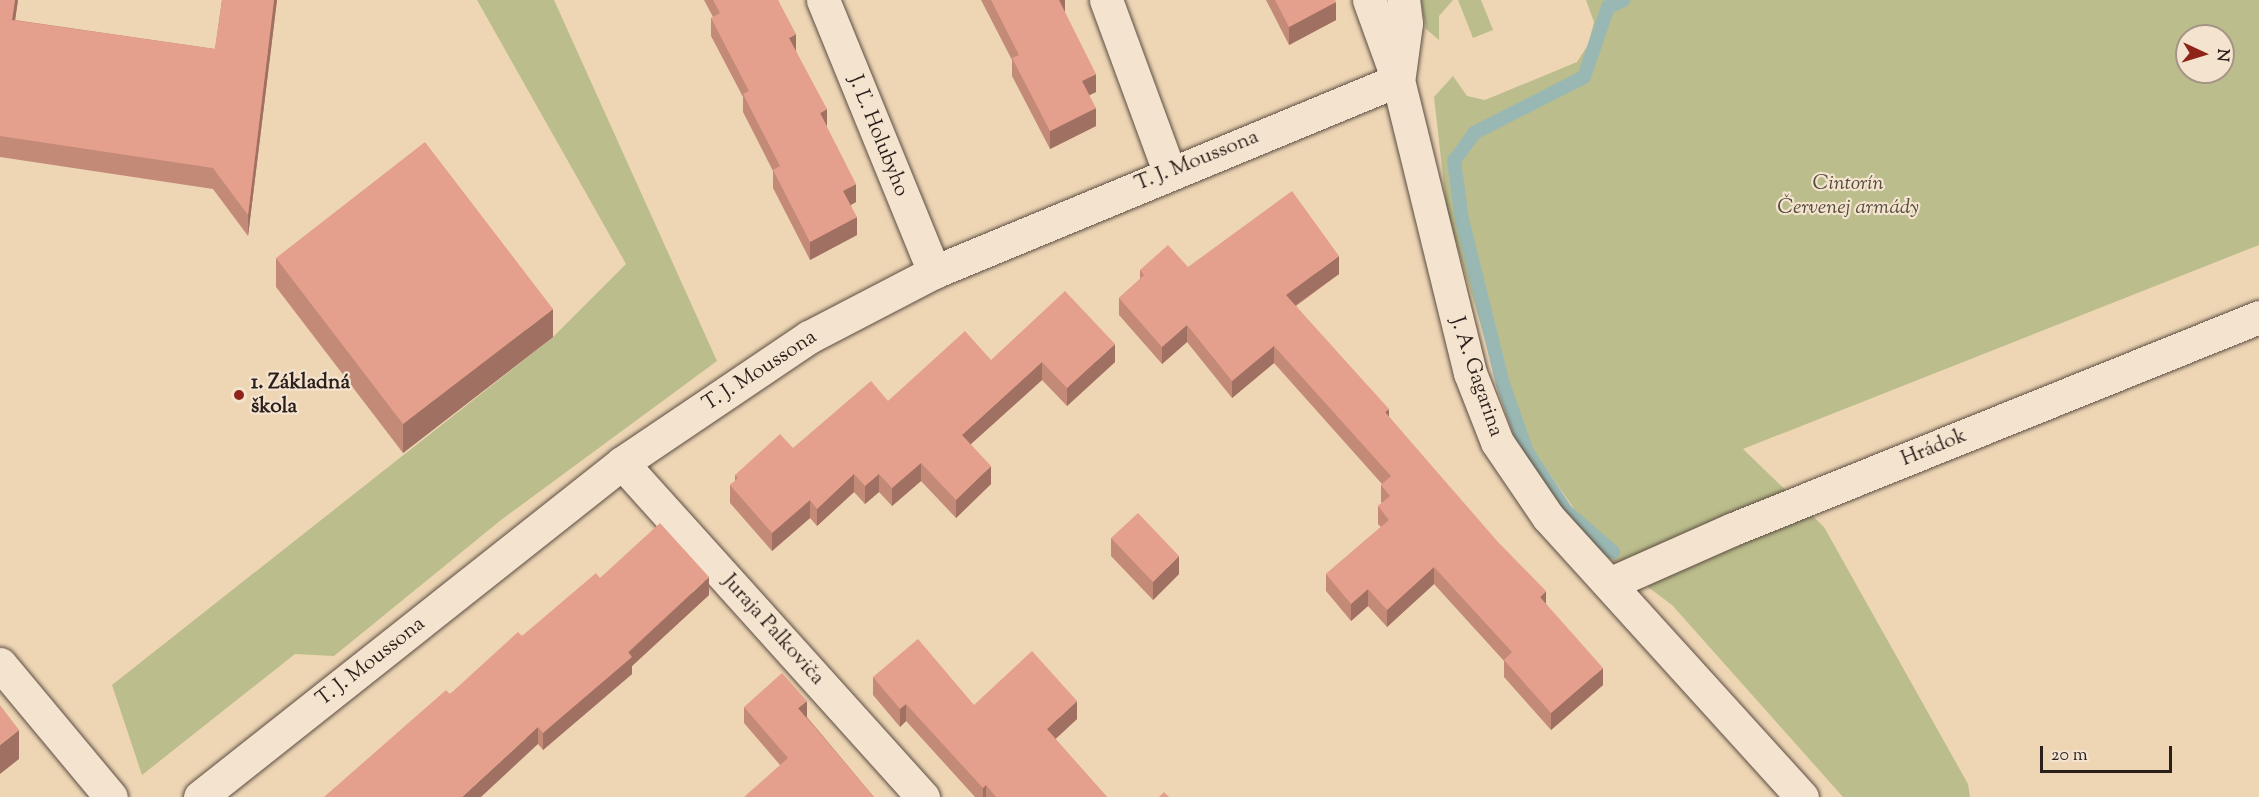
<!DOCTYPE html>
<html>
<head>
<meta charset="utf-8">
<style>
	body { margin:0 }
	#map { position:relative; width:2259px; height:797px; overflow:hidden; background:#eed6b5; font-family:"Sorts Mill Goudy",serif }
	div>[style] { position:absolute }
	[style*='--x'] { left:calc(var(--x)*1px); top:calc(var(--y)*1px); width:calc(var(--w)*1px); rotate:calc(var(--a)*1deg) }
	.green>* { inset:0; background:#bbbd8c }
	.stream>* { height:14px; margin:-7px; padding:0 7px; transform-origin:7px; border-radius:7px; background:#9ab8b3 }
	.roads { filter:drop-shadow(0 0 2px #5c4d42) drop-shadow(0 0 2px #5c4d42) }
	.minor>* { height:33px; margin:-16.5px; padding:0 16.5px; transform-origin:16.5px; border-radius:16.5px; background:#f4e4cf }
	.wall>* { inset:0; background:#c48a78 }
	.shaded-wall>* { inset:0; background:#a07062 }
	.building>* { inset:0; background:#e4a08c }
	.dots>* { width:16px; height:16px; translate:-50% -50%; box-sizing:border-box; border:3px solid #f4e4cf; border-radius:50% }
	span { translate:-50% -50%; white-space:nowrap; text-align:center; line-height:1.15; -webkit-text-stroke:4.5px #f4e4cf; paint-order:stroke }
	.street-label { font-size:21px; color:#2b1f1b }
	.park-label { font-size:21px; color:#564e3d; font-style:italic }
	.poi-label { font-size:21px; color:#2b1f1b; font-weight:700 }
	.left { translate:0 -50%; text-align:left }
	.north { position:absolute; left:2175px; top:24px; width:60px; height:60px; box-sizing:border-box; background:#f4e4cf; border:2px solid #a49587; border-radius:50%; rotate:94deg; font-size:16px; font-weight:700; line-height:24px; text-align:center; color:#2b1f1b }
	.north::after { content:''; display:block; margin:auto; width:21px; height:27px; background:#8f2418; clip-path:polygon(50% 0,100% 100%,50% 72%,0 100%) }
	.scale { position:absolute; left:2040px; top:746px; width:132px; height:27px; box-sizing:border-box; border:3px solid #2b1f1b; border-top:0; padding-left:8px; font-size:18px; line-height:21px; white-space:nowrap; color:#2b1f1b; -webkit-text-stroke:4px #f4e4cf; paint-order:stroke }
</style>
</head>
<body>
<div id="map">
	<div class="green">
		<i style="clip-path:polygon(477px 0,554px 0,717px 361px,501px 520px,334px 656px,295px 654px,142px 775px,112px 685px,553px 337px,626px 264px)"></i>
		<i style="clip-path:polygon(1421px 0,1453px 0,1439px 16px,1439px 40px,1426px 29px)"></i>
		<i style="clip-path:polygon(1458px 0,1481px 0,1493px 30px,1473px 38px)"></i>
		<i style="clip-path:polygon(evenodd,1586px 0,2259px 0,2259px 245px,1743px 449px,1824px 527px,1968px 784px,1970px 797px,1843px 797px,1672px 605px,1608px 557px,1507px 413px,1447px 212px,1434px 97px,1453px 76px,1467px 96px,1485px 100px,1577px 62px,1588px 45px,1594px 22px,1586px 0,2187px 36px,2223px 36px,2223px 72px,2187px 72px,2187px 36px)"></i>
	</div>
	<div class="stream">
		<i style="--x:1613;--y:552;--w:62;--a:-138.9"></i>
		<i style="--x:1566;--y:511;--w:71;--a:-123.5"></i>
		<i style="--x:1527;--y:452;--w:72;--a:-109.4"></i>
		<i style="--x:1503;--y:384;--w:169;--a:-104"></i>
		<i style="--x:1462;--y:220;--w:60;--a:-97.7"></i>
		<i style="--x:1454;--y:161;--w:34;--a:-54"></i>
		<i style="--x:1474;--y:133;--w:123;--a:-27"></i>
		<i style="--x:1584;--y:77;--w:74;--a:-71.1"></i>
		<i style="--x:1608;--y:7;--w:17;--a:-24"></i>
	</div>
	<div class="roads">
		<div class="minor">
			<i style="--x:823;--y:0;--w:294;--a:67.8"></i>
			<i style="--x:1106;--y:0;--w:182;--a:69.8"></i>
			<i style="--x:1369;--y:0;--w:85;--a:70.1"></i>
			<i style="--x:1398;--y:80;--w:302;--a:76.2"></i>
			<i style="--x:1470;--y:373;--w:74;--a:68.6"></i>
			<i style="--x:1497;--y:442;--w:91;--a:55.8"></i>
			<i style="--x:1548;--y:517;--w:378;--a:47.8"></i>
			<i style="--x:1399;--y:75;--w:52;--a:-82.3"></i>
			<i style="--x:1406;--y:23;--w:23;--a:-97"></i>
			<i style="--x:622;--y:463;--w:450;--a:48"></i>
			<i style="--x:1611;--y:583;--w:133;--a:-23.9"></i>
			<i style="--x:1733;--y:529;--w:567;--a:-21.95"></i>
			<i style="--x:0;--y:664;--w:173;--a:50.2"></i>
			<i style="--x:200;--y:797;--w:538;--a:-38.36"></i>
			<i style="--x:622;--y:463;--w:225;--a:-34"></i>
			<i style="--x:809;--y:337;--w:141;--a:-27.5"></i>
			<i style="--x:934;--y:272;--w:502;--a:-22.48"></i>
		</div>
	</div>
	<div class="wall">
		<i style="clip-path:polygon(0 0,18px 0,15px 20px,215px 49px,222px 0,277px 0,248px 236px,213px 189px,0 157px)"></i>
		<i style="clip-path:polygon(704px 0,778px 0,796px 51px,856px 202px,851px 205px,857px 235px,810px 260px,773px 188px,773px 171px,743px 112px,743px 97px,711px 36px,711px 18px,713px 17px)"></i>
		<i style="clip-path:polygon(981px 0,1065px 0,1065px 13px,1096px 92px,1089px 95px,1096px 126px,1050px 149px,1012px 76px,1012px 60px)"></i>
		<i style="clip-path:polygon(1266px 0,1335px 0,1336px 20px,1289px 45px)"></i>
		<i style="clip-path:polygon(276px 258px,553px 337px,403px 453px,276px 287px)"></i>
		<i style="clip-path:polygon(1188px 267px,1339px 274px,1296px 306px,1546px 604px,1603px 685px,1551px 730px,1504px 677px,1504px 661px,1434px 584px,1387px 627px,1368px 606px,1351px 621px,1326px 591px,1326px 574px,1381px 527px,1378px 524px,1378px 506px,1382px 503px,1381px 502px,1381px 485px,1382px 484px,1274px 363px,1232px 398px,1187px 342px,1162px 364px,1119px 315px,1119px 298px,1140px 279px,1140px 270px)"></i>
		<i style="clip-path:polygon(991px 360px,1115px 362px,1067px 406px,1042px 380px,971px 444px,991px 484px,956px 518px,921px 481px,892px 506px,879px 492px,865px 504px,854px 492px,817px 526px,810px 518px,772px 551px,730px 503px,730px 485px,735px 481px,735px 475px,793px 448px,888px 401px)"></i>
		<i style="clip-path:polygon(1111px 538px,1179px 574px,1153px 600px,1111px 556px)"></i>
		<i style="clip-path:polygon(600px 578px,709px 595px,632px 666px,632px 674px,543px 750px,538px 744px,450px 694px,522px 636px)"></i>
		<i style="clip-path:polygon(873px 677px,974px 705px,1077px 719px,1055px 739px,1107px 797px,975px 797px,906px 721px,900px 727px,873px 695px)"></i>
		<i style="clip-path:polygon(744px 707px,807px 717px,874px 797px,780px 765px,744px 723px)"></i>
	</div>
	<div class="shaded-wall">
		<i style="clip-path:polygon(15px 0,18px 0,12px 41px,12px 20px)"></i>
		<i style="clip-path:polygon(274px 0,277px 0,248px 236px,248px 215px)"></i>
		<i style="clip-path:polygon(1059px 0,1065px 0,1065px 15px)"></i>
		<i style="clip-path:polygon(1336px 2px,1336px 20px,1289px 45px,1289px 27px)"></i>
		<i style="clip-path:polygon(796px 34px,796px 52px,789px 38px)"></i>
		<i style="clip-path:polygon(1096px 74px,1096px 92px,1082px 99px,1082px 81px)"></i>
		<i style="clip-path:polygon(1096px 108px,1096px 126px,1050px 149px,1050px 131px)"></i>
		<i style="clip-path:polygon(827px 109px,827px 127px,820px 113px)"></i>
		<i style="clip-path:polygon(856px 184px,856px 202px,843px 209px,843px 191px)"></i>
		<i style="clip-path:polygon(857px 217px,857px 235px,810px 260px,810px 242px)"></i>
		<i style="clip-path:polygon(1339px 256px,1339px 274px,1286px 312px,1286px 295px)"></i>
		<i style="clip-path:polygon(553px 309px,553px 337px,403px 453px,403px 424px)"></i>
		<i style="clip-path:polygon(1187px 325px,1187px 342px,1162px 364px,1162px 347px)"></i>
		<i style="clip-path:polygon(1115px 344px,1115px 362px,1067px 406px,1067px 388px)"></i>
		<i style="clip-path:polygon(1274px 346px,1274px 363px,1232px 398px,1232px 381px)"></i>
		<i style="clip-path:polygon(1042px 362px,1042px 380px,962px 452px,962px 435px)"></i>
		<i style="clip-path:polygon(1389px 409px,1389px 426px,1385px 412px)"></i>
		<i style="clip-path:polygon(921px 463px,921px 481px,892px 506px,892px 488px)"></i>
		<i style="clip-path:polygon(991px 466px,991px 484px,956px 518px,956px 500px)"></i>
		<i style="clip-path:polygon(854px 474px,854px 492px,817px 526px,817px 509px)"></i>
		<i style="clip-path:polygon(879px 474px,879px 492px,865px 504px,865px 486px)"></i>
		<i style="clip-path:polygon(810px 500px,810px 518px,772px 551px,772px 533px)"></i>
		<i style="clip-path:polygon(1179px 556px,1179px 574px,1153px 600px,1153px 582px)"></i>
		<i style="clip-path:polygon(1434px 567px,1434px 584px,1387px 627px,1387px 610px)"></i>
		<i style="clip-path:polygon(709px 577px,709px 595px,632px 666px,632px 674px,543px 750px,543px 733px)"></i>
		<i style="clip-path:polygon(1368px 589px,1368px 606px,1351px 621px,1351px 604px)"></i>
		<i style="clip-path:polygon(1546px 591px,1546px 608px,1540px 597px)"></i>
		<i style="clip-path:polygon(1603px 668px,1603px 685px,1551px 730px,1551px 713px)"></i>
		<i style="clip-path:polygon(807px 701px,807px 717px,798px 725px,798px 708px)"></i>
		<i style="clip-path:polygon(1077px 701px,1077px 719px,1047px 747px,1047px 729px)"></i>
		<i style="clip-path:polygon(906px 704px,906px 721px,900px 727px,900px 709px)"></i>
		<i style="clip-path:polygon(538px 727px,538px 744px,481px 797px,462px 797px)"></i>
		<i style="clip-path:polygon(19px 730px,19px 759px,0 774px,0 745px)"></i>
		<i style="clip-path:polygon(986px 785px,986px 797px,983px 797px,983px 788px)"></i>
	</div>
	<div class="building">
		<i style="clip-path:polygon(0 0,15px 0,12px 20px,215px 49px,222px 0,274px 0,248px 215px,213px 168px,0 136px)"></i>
		<i style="clip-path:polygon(713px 0,778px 0,796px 34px,789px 38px,827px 109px,820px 113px,856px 184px,843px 191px,857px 217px,810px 242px,773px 170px,780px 166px,743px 94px,749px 91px,711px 18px,720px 13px)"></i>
		<i style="clip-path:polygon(991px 0,1059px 0,1096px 74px,1082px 81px,1096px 108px,1050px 131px,1012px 58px,1019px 55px)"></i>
		<i style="clip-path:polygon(1275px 0,1335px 0,1336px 2px,1289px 27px)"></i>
		<i style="clip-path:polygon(425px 142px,553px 309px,403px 424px,276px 258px)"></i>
		<i style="clip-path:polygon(1292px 191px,1339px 256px,1286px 295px,1389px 409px,1385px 412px,1498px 542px,1546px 591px,1540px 597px,1603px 668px,1551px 713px,1504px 660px,1512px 652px,1434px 567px,1387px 610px,1368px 589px,1351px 604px,1326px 574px,1389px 520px,1378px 506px,1390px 496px,1381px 485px,1391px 476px,1274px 346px,1232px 381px,1187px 325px,1162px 347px,1119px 298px,1144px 275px,1140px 270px,1168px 245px,1188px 267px)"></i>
		<i style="clip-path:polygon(1065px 291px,1115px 344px,1067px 388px,1042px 362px,962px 435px,991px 466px,956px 500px,921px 463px,892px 488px,879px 474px,865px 486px,854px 474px,817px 509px,810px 500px,772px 533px,730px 485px,738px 478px,735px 475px,780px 434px,793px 448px,871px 381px,888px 401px,965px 331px,991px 360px)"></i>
		<i style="clip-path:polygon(1138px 513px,1179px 556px,1153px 582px,1111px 538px)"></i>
		<i style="clip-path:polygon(660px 523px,709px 577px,628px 652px,632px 657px,543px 733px,538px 727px,462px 797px,324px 797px,446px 690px,450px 694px,518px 632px,522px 636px,596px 573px,600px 578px)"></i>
		<i style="clip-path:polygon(918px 639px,974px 705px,1032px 651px,1077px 701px,1047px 729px,1107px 797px,996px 797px,986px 785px,983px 788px,906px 704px,900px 709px,873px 677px)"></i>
		<i style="clip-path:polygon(782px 673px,807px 701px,798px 708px,874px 797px,744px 797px,788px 758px,744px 707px)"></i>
		<i style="clip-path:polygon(0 705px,19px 730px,0 745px)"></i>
		<i style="clip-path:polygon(1164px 792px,1169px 797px,1159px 797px)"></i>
	</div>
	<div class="dots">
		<i style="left:239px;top:395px;background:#8f2418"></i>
	</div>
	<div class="street-label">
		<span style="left:878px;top:136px;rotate:68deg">J. Ľ. Holubyho</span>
		<span style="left:1197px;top:161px;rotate:-22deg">T. J. Moussona</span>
		<span style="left:760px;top:371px;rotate:-33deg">T. J. Moussona</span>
		<span style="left:1476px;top:377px;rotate:71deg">J. A. Gagarina</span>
		<span style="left:1934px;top:448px;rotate:-22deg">Hrádok</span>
		<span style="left:773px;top:630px;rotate:48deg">Juraja Palkoviča</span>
		<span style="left:371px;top:662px;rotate:-38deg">T. J. Moussona</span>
	</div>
	<div class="park-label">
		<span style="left:1848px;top:196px">Cintorín<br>Červenej armády</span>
	</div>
	<div class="poi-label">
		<span class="left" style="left:251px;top:395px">1. Základná<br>škola</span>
	</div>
	<div class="north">N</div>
	<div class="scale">20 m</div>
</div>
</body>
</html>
